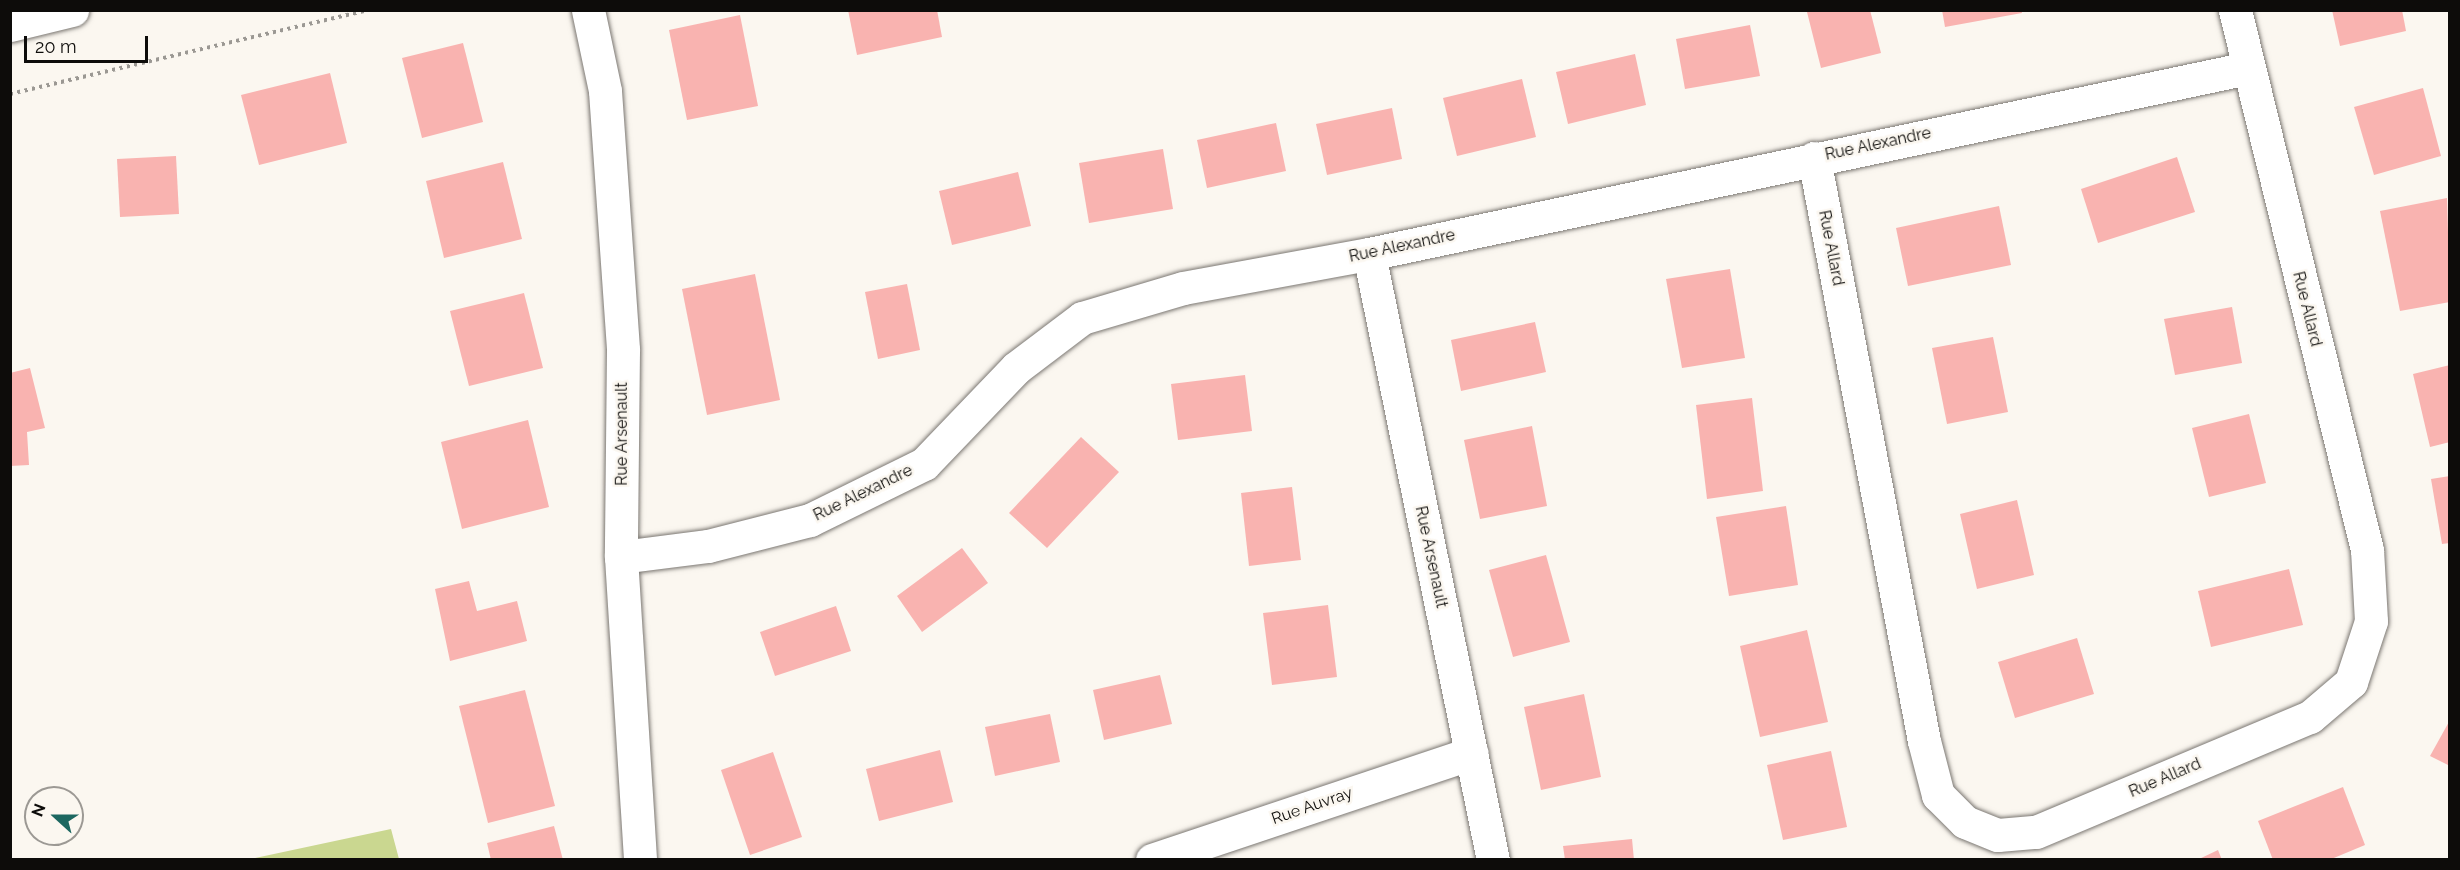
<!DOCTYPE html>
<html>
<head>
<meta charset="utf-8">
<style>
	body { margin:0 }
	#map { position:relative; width:2460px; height:870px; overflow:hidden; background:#fbf7f0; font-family:Raleway,sans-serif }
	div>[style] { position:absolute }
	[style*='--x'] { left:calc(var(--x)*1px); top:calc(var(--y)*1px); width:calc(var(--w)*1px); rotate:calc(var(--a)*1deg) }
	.green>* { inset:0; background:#cad790 }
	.building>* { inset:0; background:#f9b3b0 }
	.path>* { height:4px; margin-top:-2px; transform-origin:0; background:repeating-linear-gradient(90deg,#9b9893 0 3px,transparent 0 7.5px) }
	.roads { filter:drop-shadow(0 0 2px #7b7772) drop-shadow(0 0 2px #7b7772) }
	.minor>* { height:33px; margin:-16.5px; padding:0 16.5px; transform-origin:16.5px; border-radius:16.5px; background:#fff }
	span { translate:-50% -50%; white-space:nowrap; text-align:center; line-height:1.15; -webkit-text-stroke:5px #fbf7f0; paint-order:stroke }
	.street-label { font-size:16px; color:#0d0c0a }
	.frame { position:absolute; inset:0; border:12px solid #0d0c0a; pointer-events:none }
	.north { position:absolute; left:24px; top:786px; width:60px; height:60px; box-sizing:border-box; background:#fbf7f0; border:2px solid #9c9994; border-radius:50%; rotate:291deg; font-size:16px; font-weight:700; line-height:24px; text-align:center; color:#0d0c0a }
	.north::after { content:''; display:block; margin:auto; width:21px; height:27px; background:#1c6760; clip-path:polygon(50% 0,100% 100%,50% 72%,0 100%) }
	.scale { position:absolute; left:24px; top:36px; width:124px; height:27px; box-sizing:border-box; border:3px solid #0d0c0a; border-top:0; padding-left:8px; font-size:18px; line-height:21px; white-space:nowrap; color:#0d0c0a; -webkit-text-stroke:4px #fbf7f0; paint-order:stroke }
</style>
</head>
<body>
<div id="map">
	<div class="green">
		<i style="clip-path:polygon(391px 829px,399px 859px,251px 859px)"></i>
	</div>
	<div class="building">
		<i style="clip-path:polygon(848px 10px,937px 10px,942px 37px,857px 55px)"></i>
		<i style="clip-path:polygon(1814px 10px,1870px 10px,1881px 53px,1821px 68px,1807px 12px)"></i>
		<i style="clip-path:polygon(1942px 10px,2021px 10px,2022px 13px,1945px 27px)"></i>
		<i style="clip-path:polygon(2332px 10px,2402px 10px,2406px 31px,2340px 46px)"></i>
		<i style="clip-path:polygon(740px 15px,758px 106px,687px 120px,669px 30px)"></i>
		<i style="clip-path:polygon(1750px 25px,1760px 76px,1685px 89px,1676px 39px)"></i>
		<i style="clip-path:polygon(463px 43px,483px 122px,422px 138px,402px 58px)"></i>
		<i style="clip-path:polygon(1635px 54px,1646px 105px,1568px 124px,1556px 72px)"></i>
		<i style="clip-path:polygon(330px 73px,347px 143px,259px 165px,241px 95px)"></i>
		<i style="clip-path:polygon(1522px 79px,1536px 137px,1457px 156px,1443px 98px)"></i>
		<i style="clip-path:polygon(2423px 88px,2441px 156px,2374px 175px,2354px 107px)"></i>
		<i style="clip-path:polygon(1392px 108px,1402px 159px,1327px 175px,1316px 124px)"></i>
		<i style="clip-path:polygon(1276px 123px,1286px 171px,1207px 188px,1197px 140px)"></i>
		<i style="clip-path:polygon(1163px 149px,1173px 209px,1089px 223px,1079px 163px)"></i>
		<i style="clip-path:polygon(176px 156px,179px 214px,120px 217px,117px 159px)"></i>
		<i style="clip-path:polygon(2177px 157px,2195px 212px,2098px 243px,2081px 189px)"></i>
		<i style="clip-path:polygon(503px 162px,522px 239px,444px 258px,426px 181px)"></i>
		<i style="clip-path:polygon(1018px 172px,1031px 226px,952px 245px,939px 191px)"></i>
		<i style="clip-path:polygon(2447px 198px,2450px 302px,2400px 311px,2380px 211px)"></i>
		<i style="clip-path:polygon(1999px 206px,2011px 265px,1908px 286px,1896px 228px)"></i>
		<i style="clip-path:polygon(1730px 269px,1745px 358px,1682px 368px,1666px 279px)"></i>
		<i style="clip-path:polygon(755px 274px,780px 400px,707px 415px,682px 289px)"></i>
		<i style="clip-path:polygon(907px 284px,920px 350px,878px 359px,865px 292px)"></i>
		<i style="clip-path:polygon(524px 293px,543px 368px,469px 386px,450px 311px)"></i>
		<i style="clip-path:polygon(2232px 307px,2242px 363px,2175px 375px,2164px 319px)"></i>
		<i style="clip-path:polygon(1535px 322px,1546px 372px,1461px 391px,1451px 340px)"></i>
		<i style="clip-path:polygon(1993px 337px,2008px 412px,1947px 424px,1932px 348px)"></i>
		<i style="clip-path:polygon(2450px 365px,2450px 442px,2430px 447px,2413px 374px)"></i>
		<i style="clip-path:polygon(30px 368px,45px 428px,27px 432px,29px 465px,10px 466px,10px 373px)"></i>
		<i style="clip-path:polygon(1245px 375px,1252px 431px,1178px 440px,1171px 384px)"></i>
		<i style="clip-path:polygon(1752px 398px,1763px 491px,1707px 499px,1696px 405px)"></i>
		<i style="clip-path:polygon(2249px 414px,2266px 483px,2209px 497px,2192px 428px)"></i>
		<i style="clip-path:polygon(528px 420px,549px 507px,462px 529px,441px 442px)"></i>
		<i style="clip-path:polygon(1532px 426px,1547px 506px,1480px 519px,1464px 440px)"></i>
		<i style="clip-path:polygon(1081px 437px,1119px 472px,1047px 548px,1009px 513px)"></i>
		<i style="clip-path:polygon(2450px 476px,2450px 543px,2442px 544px,2431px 479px)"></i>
		<i style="clip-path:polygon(1292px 487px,1301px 560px,1249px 566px,1241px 493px)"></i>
		<i style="clip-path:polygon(2017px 500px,2034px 575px,1977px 589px,1960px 514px)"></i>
		<i style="clip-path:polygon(1786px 506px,1798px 585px,1729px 596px,1716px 517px)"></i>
		<i style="clip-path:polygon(962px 548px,988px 583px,922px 632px,897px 596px)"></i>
		<i style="clip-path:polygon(1546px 555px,1570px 642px,1513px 657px,1489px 570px)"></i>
		<i style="clip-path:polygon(2289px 569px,2303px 625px,2211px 647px,2198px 591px)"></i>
		<i style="clip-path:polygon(469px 581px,477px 611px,517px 601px,527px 641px,450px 661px,435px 589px)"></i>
		<i style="clip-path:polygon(1328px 605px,1337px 677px,1272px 685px,1263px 613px)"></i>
		<i style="clip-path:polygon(836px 606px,851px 651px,775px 676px,760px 632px)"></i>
		<i style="clip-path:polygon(1807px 630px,1828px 722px,1760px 737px,1740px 646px)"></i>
		<i style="clip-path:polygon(2077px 638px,2094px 694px,2015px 718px,1998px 662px)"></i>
		<i style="clip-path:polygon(1160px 675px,1172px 724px,1104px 740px,1093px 690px)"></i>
		<i style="clip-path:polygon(525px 690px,555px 806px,488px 823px,459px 706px)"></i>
		<i style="clip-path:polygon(1584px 694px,1601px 777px,1541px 790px,1524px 707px)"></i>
		<i style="clip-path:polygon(1050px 714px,1060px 762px,995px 776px,985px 727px)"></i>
		<i style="clip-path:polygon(2450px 720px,2450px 766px,2430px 756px)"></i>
		<i style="clip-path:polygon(940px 750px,953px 802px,879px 821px,866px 769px)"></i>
		<i style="clip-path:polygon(1831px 751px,1847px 827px,1783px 840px,1767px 765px)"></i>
		<i style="clip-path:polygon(773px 752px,802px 837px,750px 855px,721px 770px)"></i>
		<i style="clip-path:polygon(2343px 787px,2365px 845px,2329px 860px,2273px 860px,2258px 821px)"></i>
		<i style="clip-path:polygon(554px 826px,563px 860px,491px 860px,487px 843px)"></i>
		<i style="clip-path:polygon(1632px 839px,1634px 860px,1565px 860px,1563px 846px)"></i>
		<i style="clip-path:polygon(2218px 850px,2222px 860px,2197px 860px)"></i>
	</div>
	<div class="path">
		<i style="--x:10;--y:94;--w:367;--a:-13.2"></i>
	</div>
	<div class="roads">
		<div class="minor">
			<i style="--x:588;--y:10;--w:83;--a:78.1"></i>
			<i style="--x:605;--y:91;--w:260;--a:86"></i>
			<i style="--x:623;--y:350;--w:207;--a:90.6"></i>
			<i style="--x:621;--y:557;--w:304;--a:86.4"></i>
			<i style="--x:10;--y:25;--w:64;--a:-13.6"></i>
			<i style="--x:1814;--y:158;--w:593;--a:79.32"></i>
			<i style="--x:1924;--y:741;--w:56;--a:75.5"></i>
			<i style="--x:1938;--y:795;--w:38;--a:45"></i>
			<i style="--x:1965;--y:822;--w:35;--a:22"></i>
			<i style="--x:1998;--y:835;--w:38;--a:-5"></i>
			<i style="--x:2036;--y:832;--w:297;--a:-22.8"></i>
			<i style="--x:2310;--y:717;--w:54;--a:-40.5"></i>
			<i style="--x:2351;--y:682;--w:64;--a:-71.8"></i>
			<i style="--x:2371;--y:621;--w:71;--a:-93.2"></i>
			<i style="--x:2367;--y:550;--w:556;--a:-103.74"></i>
			<i style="--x:1369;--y:254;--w:619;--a:78.44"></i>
			<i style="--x:621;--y:557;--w:88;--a:-7.2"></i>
			<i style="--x:708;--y:546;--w:105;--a:-14.3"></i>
			<i style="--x:810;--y:520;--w:127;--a:-26.2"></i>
			<i style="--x:924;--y:464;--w:133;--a:-46.2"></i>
			<i style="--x:1016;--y:368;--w:83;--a:-37.1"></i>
			<i style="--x:1082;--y:318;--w:105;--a:-16.5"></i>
			<i style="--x:1183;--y:288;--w:189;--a:-10.4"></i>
			<i style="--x:1369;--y:254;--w:898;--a:-11.95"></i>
			<i style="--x:1152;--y:860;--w:337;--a:-18.5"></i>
		</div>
	</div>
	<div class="street-label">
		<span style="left:1878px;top:144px;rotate:-12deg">Rue Alexandre</span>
		<span style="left:1402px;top:246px;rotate:-12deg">Rue Alexandre</span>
		<span style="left:1831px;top:248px;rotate:79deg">Rue Allard</span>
		<span style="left:2307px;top:309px;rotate:76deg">Rue Allard</span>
		<span style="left:622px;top:434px;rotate:-90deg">Rue Arsenault</span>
		<span style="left:863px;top:493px;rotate:-26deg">Rue Alexandre</span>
		<span style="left:1431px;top:557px;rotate:78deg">Rue Arsenault</span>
		<span style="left:2165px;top:778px;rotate:-23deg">Rue Allard</span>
		<span style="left:1312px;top:806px;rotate:-19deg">Rue Auvray</span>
	</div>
	<div class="frame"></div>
	<div class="north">N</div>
	<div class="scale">20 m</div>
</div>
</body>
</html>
